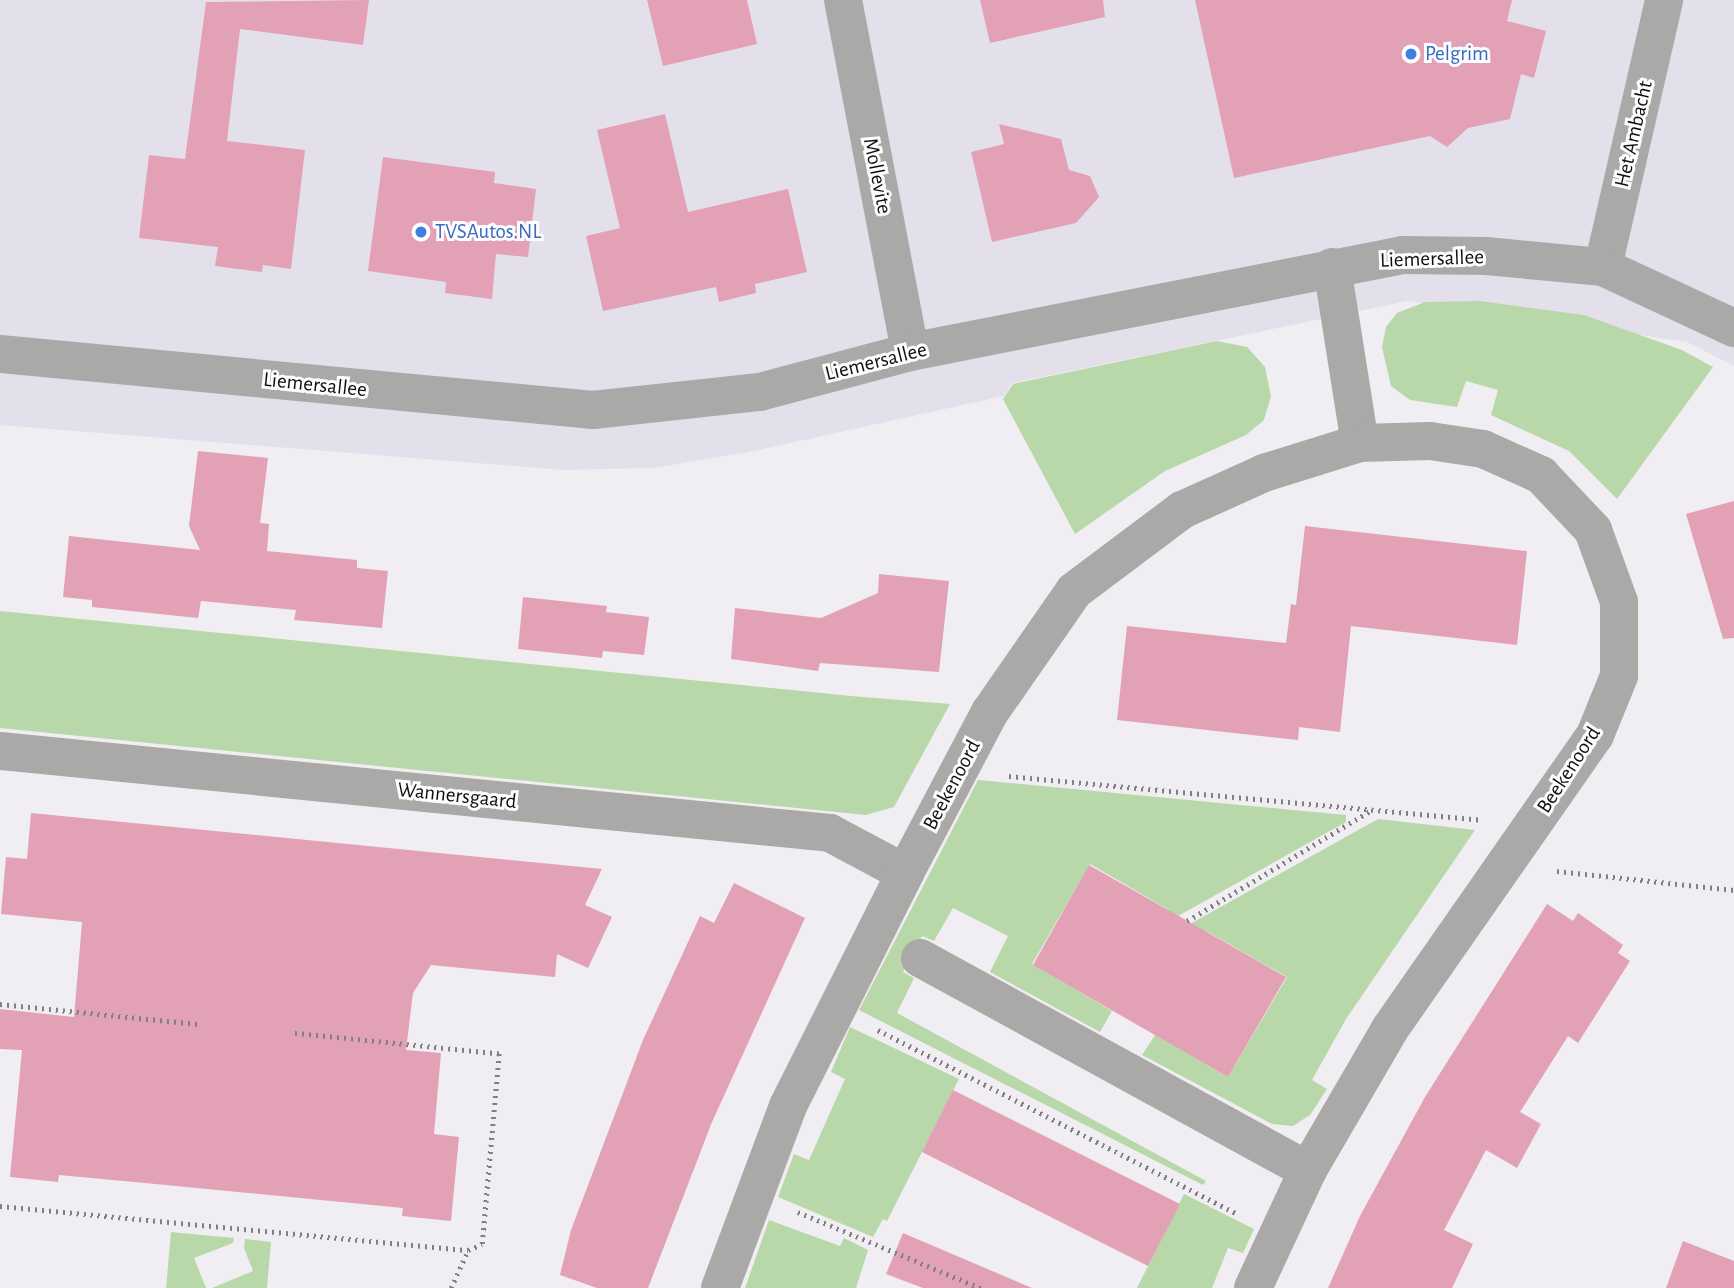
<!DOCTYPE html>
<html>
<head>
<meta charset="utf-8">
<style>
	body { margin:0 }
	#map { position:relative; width:1734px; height:1288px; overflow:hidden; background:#f0eef2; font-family:"Alegreya Sans",sans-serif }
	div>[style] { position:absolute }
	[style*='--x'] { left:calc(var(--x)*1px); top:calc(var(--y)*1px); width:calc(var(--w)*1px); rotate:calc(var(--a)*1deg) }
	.built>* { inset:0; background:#e4e0eb }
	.green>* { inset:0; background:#b9d8a9 }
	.building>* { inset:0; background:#e2a1b5 }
	.path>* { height:4.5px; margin-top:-2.25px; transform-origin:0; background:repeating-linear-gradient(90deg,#807f82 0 2px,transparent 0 7px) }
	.minor>* { height:38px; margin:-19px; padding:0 19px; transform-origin:19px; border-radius:19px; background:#aba9a8 }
	.tertiary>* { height:38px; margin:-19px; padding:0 19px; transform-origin:19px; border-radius:19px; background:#aba9a8 }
	.dots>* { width:19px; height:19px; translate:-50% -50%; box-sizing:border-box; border:4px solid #fdfcff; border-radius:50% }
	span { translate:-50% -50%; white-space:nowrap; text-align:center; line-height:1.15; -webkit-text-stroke:6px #fdfcff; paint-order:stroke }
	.shop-label { font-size:21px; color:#366cbe }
	.left { translate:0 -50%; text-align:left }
	.street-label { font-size:21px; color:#0e0e0f }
</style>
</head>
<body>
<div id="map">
	<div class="built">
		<i style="clip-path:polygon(0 0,1734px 0,1734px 366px,1687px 342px,1408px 301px,1012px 383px,1004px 396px,749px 452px,654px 468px,563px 470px,0 425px)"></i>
	</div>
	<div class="green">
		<i style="clip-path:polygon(1480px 301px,1584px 315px,1682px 350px,1713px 367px,1617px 499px,1569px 451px,1491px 415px,1498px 390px,1466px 381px,1457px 407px,1410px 400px,1391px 386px,1382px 347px,1386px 327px,1397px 313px,1425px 302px)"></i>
		<i style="clip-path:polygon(1217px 341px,1247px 347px,1265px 367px,1271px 396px,1264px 420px,1246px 435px,1165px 471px,1075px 534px,1003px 399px,1013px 384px)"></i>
		<i style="clip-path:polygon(0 611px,851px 696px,950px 704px,894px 807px,866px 815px,0 728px)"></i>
		<i style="clip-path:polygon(978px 780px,1346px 815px,1346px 822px,1162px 925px,1169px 910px,1090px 864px,1032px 964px,1112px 1011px,1100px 1032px,990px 972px,1008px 936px,953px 908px,934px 941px,922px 936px,903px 972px,914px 978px,897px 1013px,1206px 1181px,1203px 1185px,859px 1010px)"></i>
		<i style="clip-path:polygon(1378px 819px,1475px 830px,1346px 1019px,1312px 1080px,1327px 1089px,1310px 1115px,1293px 1126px,1272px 1124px,1142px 1055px,1155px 1035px,1228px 1077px,1287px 977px,1206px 931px,1198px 944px,1190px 924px)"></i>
		<i style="clip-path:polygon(850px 1027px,959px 1079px,887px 1221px,883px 1219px,873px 1237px,778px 1197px,794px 1154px,809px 1160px,845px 1079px,831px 1072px)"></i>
		<i style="clip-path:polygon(1184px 1194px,1254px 1229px,1243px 1253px,1228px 1248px,1212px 1288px,1137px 1288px)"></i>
		<i style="clip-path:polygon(769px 1220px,840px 1246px,844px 1238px,868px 1250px,856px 1288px,745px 1288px)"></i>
		<i style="clip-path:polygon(171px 1232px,234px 1238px,233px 1243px,194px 1258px,206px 1288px,166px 1288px)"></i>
		<i style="clip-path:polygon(245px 1239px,271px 1242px,267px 1288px,212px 1288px,253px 1271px,244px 1248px)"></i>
	</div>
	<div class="building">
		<i style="clip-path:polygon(369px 0,363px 45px,240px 29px,227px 141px,305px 150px,291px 269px,263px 265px,262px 272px,215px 266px,218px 247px,139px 238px,149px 155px,185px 159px,206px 2px)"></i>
		<i style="clip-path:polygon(647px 0,747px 0,757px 44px,663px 66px)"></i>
		<i style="clip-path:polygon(980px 0,1103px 0,1105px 17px,990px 43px)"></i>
		<i style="clip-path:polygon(1195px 0,1512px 0,1507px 21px,1546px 31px,1534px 78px,1521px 74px,1510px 119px,1468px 128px,1447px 147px,1430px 136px,1234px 178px)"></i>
		<i style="clip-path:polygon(665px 114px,688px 212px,788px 189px,807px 272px,755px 284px,756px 293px,719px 302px,716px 287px,603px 311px,586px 236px,620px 228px,597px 130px)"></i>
		<i style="clip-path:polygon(999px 124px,1061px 139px,1069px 170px,1090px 176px,1099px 197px,1076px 223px,992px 242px,971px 152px,1004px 144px)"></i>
		<i style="clip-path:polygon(383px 157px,495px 172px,494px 183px,536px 189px,528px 257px,496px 254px,492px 299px,445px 293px,446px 282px,368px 271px)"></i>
		<i style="clip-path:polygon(198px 451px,268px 458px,260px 523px,269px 524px,267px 551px,357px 560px,357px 568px,388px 571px,382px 628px,294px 620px,296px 610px,201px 601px,198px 618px,92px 607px,92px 600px,63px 597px,69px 536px,200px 550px,189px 526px)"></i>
		<i style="clip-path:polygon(1734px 501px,1734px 638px,1723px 639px,1686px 514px)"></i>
		<i style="clip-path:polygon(1305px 526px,1527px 551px,1517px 645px,1351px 626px,1340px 732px,1299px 727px,1298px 740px,1117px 720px,1127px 626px,1286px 643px,1291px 604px,1296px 605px)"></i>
		<i style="clip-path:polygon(879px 574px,949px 581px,939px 672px,820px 663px,818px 671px,731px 659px,735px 608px,821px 618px,878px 593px)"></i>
		<i style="clip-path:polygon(523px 597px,607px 606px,606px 612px,649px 617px,644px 655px,603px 651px,602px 658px,518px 649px)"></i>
		<i style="clip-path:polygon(31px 813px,602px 869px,585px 905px,612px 917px,588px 968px,557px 954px,555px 977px,431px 965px,413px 993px,406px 1050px,441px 1053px,434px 1134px,459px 1137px,451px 1221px,402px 1216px,403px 1208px,145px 1183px,59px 1175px,58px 1182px,10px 1177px,22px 1050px,0 1049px,0 1009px,74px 1017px,82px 922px,1px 914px,6px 857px,27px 859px)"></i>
		<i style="clip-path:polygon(1089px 865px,1286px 977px,1228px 1077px,1033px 965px)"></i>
		<i style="clip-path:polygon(734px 883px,805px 918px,712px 1122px,648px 1288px,597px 1288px,560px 1275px,571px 1230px,643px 1040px,700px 916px,714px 923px)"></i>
		<i style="clip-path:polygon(1547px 904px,1573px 921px,1578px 913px,1623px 945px,1618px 953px,1630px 961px,1578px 1043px,1568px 1036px,1520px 1112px,1541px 1124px,1517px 1168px,1486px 1150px,1444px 1230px,1473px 1244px,1452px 1288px,1328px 1288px,1360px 1216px,1425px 1097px)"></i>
		<i style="clip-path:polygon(953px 1090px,1180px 1204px,1148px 1266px,922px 1152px)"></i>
		<i style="clip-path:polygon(903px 1233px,1032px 1288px,923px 1288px,886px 1274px)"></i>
		<i style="clip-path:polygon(1683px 1241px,1734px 1261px,1734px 1288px,1666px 1288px)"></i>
	</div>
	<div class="path">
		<i style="--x:1009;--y:776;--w:474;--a:5.3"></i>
		<i style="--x:1557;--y:871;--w:178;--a:6.1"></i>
		<i style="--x:1187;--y:921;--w:216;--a:-31"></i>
		<i style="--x:0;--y:1004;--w:199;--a:5.8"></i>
		<i style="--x:878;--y:1030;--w:404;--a:27.1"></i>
		<i style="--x:0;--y:1206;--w:470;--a:5.4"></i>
		<i style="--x:468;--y:1250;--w:15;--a:-23"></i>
		<i style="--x:482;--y:1244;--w:191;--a:-84.9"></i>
		<i style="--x:499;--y:1054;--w:209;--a:-174.2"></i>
		<i style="--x:798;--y:1212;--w:198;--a:22.6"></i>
		<i style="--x:451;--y:1288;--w:42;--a:-65.9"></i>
	</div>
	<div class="minor">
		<i style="--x:843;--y:0;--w:358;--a:79.2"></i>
		<i style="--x:1332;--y:267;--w:178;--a:81"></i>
		<i style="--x:1603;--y:267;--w:274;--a:-77.1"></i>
		<i style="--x:0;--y:751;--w:834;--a:5.64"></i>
		<i style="--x:830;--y:833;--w:85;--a:28.1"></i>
		<i style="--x:920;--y:958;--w:442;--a:28.7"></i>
		<i style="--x:720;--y:1288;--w:194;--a:-69.5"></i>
		<i style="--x:788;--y:1106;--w:261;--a:-63.3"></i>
		<i style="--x:905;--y:873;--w:182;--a:-62.2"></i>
		<i style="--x:990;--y:712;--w:147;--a:-55.2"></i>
		<i style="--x:1074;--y:591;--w:135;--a:-36.9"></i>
		<i style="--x:1182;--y:510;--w:90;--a:-24.3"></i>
		<i style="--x:1264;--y:473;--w:101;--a:-17.4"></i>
		<i style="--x:1360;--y:443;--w:70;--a:-1.6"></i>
		<i style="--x:1430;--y:441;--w:54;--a:8.6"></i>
		<i style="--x:1483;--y:449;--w:64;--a:24.1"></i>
		<i style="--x:1541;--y:475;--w:76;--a:46.6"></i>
		<i style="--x:1593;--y:530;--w:77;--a:70.1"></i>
		<i style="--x:1619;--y:602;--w:74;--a:90"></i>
		<i style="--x:1619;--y:676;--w:64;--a:112.1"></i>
		<i style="--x:1595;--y:735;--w:358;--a:124.9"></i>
		<i style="--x:1390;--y:1029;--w:163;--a:120.2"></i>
		<i style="--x:1308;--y:1170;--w:130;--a:115"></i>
	</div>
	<div class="tertiary">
		<i style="--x:0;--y:354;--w:596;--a:5.39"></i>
		<i style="--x:593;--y:410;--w:168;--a:-6.2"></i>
		<i style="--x:760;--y:392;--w:155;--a:-14.9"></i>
		<i style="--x:910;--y:352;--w:502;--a:-11.13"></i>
		<i style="--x:1403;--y:255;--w:83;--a:0.7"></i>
		<i style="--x:1486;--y:256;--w:118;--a:5.4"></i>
		<i style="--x:1603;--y:267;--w:145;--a:25"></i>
	</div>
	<div class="dots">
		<i style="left:1411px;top:54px;background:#3f7fe0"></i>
		<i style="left:421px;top:232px;background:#3f7fe0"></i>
	</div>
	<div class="shop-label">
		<span class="left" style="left:1425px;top:54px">Pelgrim</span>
		<span class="left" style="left:435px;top:232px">TVSAutos.NL</span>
	</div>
	<div class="street-label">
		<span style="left:1634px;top:134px;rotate:-77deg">Het Ambacht</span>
		<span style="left:877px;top:176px;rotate:79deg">Mollevite</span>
		<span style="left:1432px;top:259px;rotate:-2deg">Liemersallee</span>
		<span style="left:876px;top:362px;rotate:-14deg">Liemersallee</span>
		<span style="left:315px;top:385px;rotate:6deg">Liemersallee</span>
		<span style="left:1569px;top:770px;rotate:-57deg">Beekenoord</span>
		<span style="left:952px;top:785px;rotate:-62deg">Beekenoord</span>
		<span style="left:457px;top:796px;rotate:6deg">Wannersgaard</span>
	</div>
</div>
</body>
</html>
